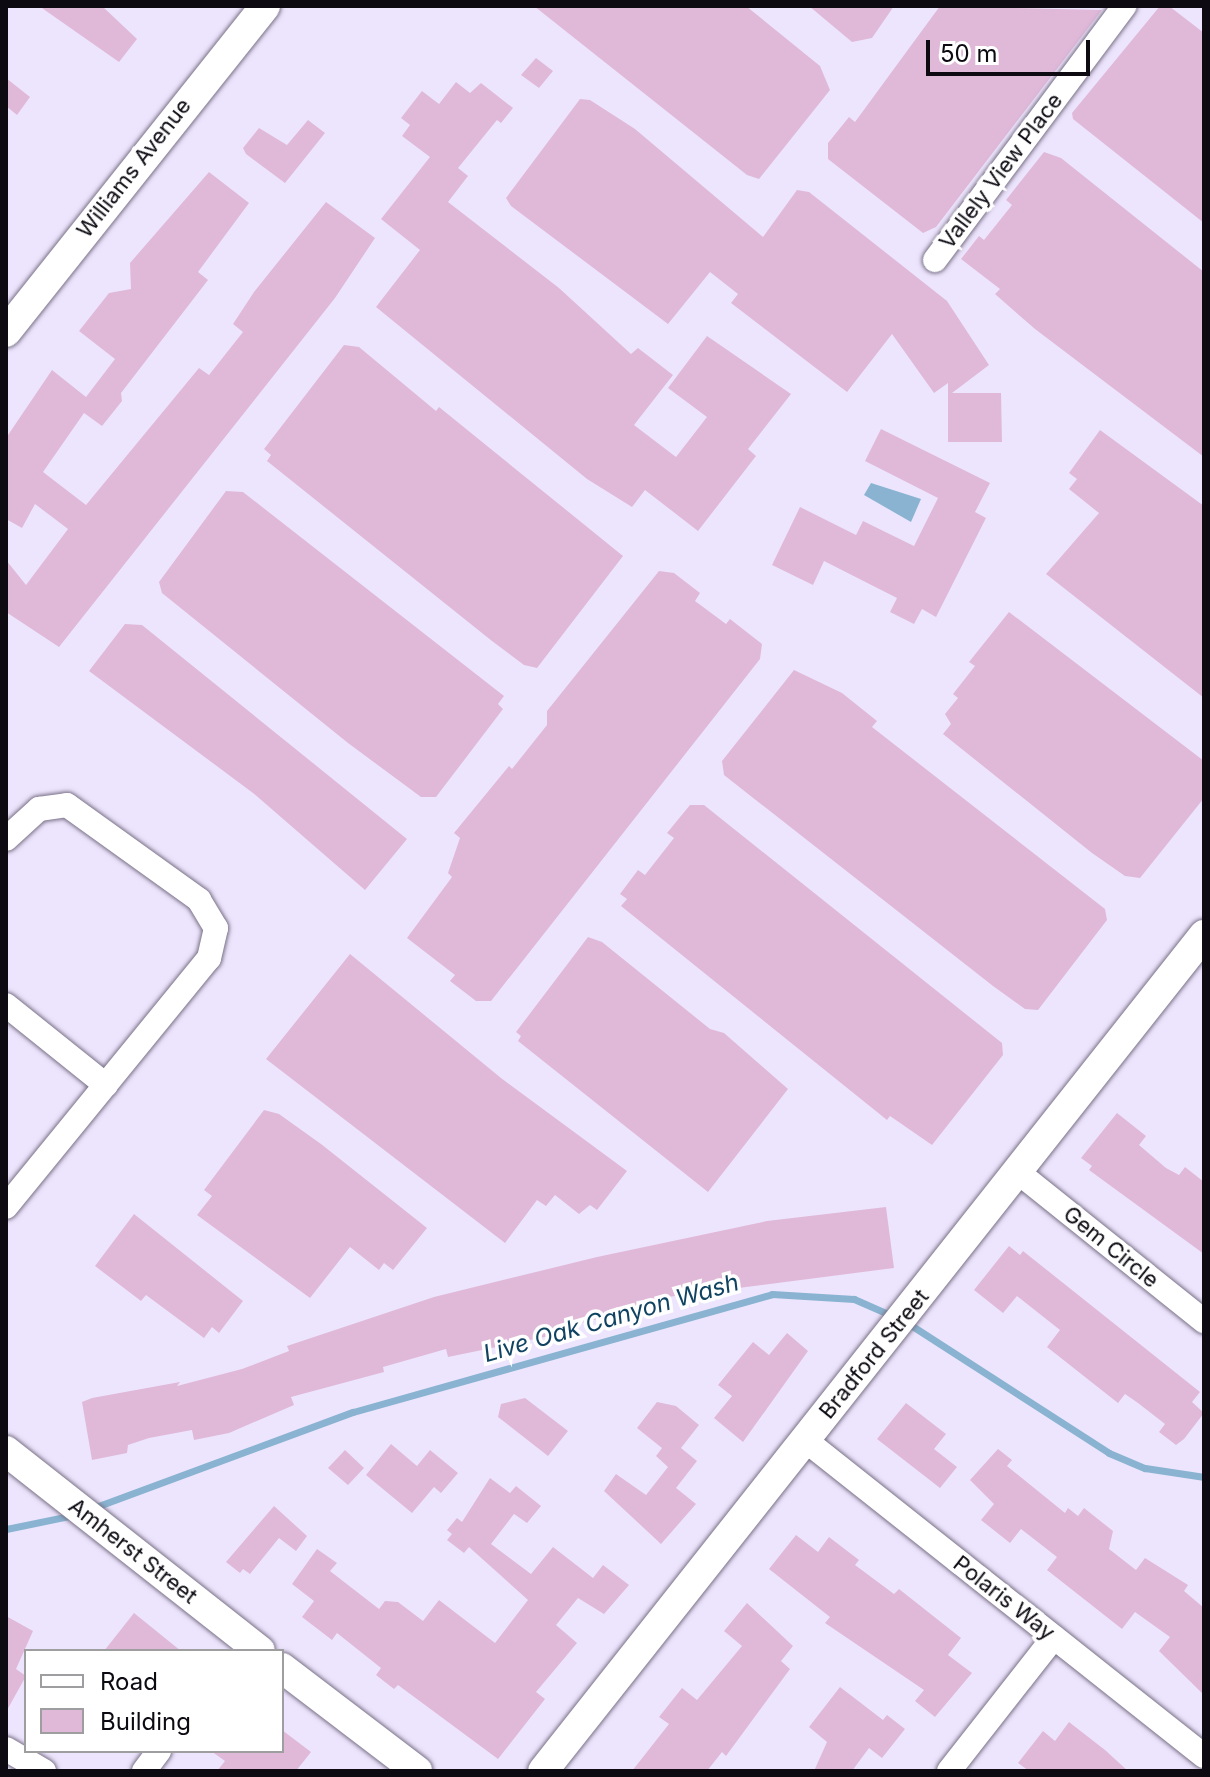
<!DOCTYPE html>
<html>
<head>
<meta charset="utf-8">
<style>
	body { margin:0 }
	#map { position:relative; width:1210px; height:1777px; overflow:hidden; background:#ede5fd; font-family:Inter,sans-serif }
	div>[style] { position:absolute }
	[style*='--x'] { left:calc(var(--x)*1px); top:calc(var(--y)*1px); width:calc(var(--w)*1px); rotate:calc(var(--a)*1deg) }
	.water>* { inset:0; background:#89b3d0 }
	.stream>* { height:7px; margin:-3.5px; padding:0 3.5px; transform-origin:3.5px; border-radius:3.5px; background:#89b3d0 }
	.building>* { inset:0; background:#e0b9d9 }
	.roads { filter:drop-shadow(0 0 2px #797187) drop-shadow(0 0 2px #797187) }
	.minor>* { height:24px; margin:-12px; padding:0 12px; transform-origin:12px; border-radius:12px; background:#fff }
	.tertiary>* { height:30px; margin:-15px; padding:0 15px; transform-origin:15px; border-radius:15px; background:#fff }
	span { translate:-50% -50%; white-space:nowrap; text-align:center; line-height:1.15; -webkit-text-stroke:7px #fff; paint-order:stroke }
	.street-label { font-size:22px; color:#0d0a12 }
	.water-label { font-size:24px; color:#0f4361; font-style:italic }
	.frame { position:absolute; inset:0; border:8px solid #0d0a12; pointer-events:none }
	.legend { position:absolute; left:24px; top:1649px; width:260px; height:104px; box-sizing:border-box; background:#fff; border:2px solid #9e9da0; margin:0; padding:10px 14px; list-style:none; font-size:24px; color:#0d0a12 }
	.legend li { display:flex; align-items:center; gap:16px; height:40px }
	.legend b { width:40px; border:2px solid #9e9da0 }
	.scale { position:absolute; left:926px; top:40px; width:164px; height:36px; box-sizing:border-box; border:4px solid #0d0a12; border-top:0; padding-left:10px; font-size:24px; line-height:28px; white-space:nowrap; color:#0d0a12; -webkit-text-stroke:6px #fff; paint-order:stroke }
</style>
</head>
<body>
<div id="map">
	<div class="water">
		<i style="clip-path:polygon(871px 483px,921px 499px,911px 522px,864px 495px)"></i>
	</div>
	<div class="stream">
		<i style="--x:906;--y:1322;--w:242;--a:32.8"></i>
		<i style="--x:1109;--y:1453;--w:39;--a:23"></i>
		<i style="--x:1145;--y:1468;--w:60;--a:8.7"></i>
		<i style="--x:93;--y:1508;--w:277;--a:-20.3"></i>
		<i style="--x:353;--y:1412;--w:435;--a:-15.7"></i>
		<i style="--x:772;--y:1294;--w:82;--a:3.5"></i>
		<i style="--x:854;--y:1299;--w:45;--a:23.7"></i>
		<i style="--x:6;--y:1529;--w:69;--a:-11.6"></i>
	</div>
	<div class="building">
		<i style="clip-path:polygon(39px 6px,102px 6px,137px 39px,119px 62px)"></i>
		<i style="clip-path:polygon(534px 6px,746px 6px,820px 66px,830px 90px,759px 179px,747px 175px)"></i>
		<i style="clip-path:polygon(809px 6px,894px 6px,872px 38px,852px 42px)"></i>
		<i style="clip-path:polygon(940px 6px,1102px 10px,936px 227px,923px 233px,828px 159px,828px 143px,849px 117px,855px 122px)"></i>
		<i style="clip-path:polygon(1160px 6px,1169px 6px,1204px 33px,1204px 223px,1073px 119px,1072px 113px)"></i>
		<i style="clip-path:polygon(536px 58px,553px 71px,539px 88px,521px 75px)"></i>
		<i style="clip-path:polygon(6px 78px,30px 97px,17px 115px,6px 106px)"></i>
		<i style="clip-path:polygon(456px 82px,470px 93px,481px 83px,513px 108px,501px 123px,497px 120px,458px 168px,468px 176px,448px 202px,559px 288px,631px 354px,638px 348px,673px 375px,634px 425px,676px 457px,707px 417px,668px 388px,707px 336px,791px 394px,748px 449px,756px 456px,698px 531px,645px 490px,632px 507px,587px 479px,376px 307px,420px 250px,381px 219px,430px 157px,402px 136px,410px 125px,401px 118px,422px 91px,439px 104px)"></i>
		<i style="clip-path:polygon(580px 99px,590px 100px,635px 129px,763px 237px,797px 190px,809px 192px,947px 301px,989px 365px,952px 393px,1001px 393px,1002px 442px,948px 442px,948px 383px,934px 393px,892px 334px,847px 392px,731px 303px,738px 294px,710px 272px,668px 324px,511px 206px,506px 198px)"></i>
		<i style="clip-path:polygon(308px 120px,325px 133px,285px 183px,246px 154px,243px 148px,259px 128px,287px 145px)"></i>
		<i style="clip-path:polygon(1044px 152px,1061px 158px,1204px 272px,1204px 457px,1035px 329px,995px 294px,1000px 289px,961px 259px,979px 236px,984px 240px,1012px 205px,1006px 200px)"></i>
		<i style="clip-path:polygon(209px 172px,249px 203px,198px 272px,208px 280px,121px 393px,122px 401px,102px 426px,84px 413px,43px 472px,86px 505px,199px 368px,209px 375px,243px 332px,233px 324px,254px 292px,326px 202px,375px 238px,335px 298px,59px 647px,6px 612px,6px 560px,26px 585px,68px 529px,35px 504px,22px 528px,6px 519px,6px 438px,52px 370px,86px 397px,115px 359px,79px 331px,109px 293px,131px 289px,130px 263px)"></i>
		<i style="clip-path:polygon(344px 345px,359px 347px,436px 411px,439px 407px,623px 556px,537px 668px,524px 665px,492px 641px,267px 461px,271px 455px,264px 449px)"></i>
		<i style="clip-path:polygon(881px 429px,990px 483px,975px 512px,986px 518px,936px 617px,922px 609px,914px 624px,890px 612px,897px 598px,824px 561px,813px 585px,772px 565px,800px 507px,856px 535px,863px 521px,914px 546px,938px 498px,865px 461px)"></i>
		<i style="clip-path:polygon(1100px 430px,1204px 506px,1204px 698px,1046px 574px,1099px 513px,1069px 489px,1077px 479px,1069px 473px)"></i>
		<i style="clip-path:polygon(226px 491px,243px 492px,504px 696px,498px 704px,503px 709px,436px 797px,421px 797px,348px 743px,162px 593px,159px 582px)"></i>
		<i style="clip-path:polygon(659px 571px,674px 573px,700px 593px,695px 601px,726px 624px,730px 619px,762px 644px,760px 659px,491px 1001px,476px 1001px,450px 981px,455px 975px,407px 938px,452px 877px,448px 873px,460px 838px,454px 833px,509px 766px,512px 769px,547px 725px,547px 711px)"></i>
		<i style="clip-path:polygon(1009px 612px,1204px 761px,1204px 798px,1140px 878px,1125px 876px,1092px 853px,943px 734px,951px 724px,945px 714px,958px 698px,953px 694px,975px 666px,969px 662px)"></i>
		<i style="clip-path:polygon(125px 624px,142px 625px,407px 839px,365px 890px,253px 793px,89px 671px)"></i>
		<i style="clip-path:polygon(794px 670px,842px 693px,877px 721px,872px 727px,1105px 909px,1107px 920px,1038px 1010px,1025px 1009px,993px 986px,724px 775px,722px 761px)"></i>
		<i style="clip-path:polygon(690px 805px,704px 805px,1002px 1043px,1003px 1055px,932px 1145px,890px 1116px,887px 1120px,621px 906px,627px 899px,620px 894px,638px 870px,645px 875px,674px 838px,667px 833px)"></i>
		<i style="clip-path:polygon(588px 937px,602px 942px,710px 1029px,724px 1033px,788px 1089px,708px 1192px,518px 1041px,521px 1036px,516px 1032px)"></i>
		<i style="clip-path:polygon(350px 954px,501px 1078px,627px 1171px,597px 1210px,590px 1205px,579px 1214px,555px 1195px,546px 1206px,537px 1200px,505px 1243px,266px 1059px)"></i>
		<i style="clip-path:polygon(264px 1110px,279px 1114px,321px 1144px,427px 1228px,393px 1270px,384px 1263px,379px 1270px,350px 1247px,310px 1298px,197px 1215px,212px 1196px,204px 1190px)"></i>
		<i style="clip-path:polygon(1117px 1113px,1146px 1136px,1139px 1145px,1166px 1168px,1179px 1175px,1185px 1167px,1204px 1182px,1204px 1254px,1089px 1170px,1092px 1166px,1081px 1158px)"></i>
		<i style="clip-path:polygon(886px 1207px,894px 1268px,636px 1301px,638px 1309px,553px 1330px,554px 1335px,448px 1357px,446px 1349px,383px 1367px,384px 1372px,291px 1397px,294px 1405px,229px 1433px,194px 1440px,192px 1430px,149px 1438px,128px 1445px,127px 1453px,92px 1460px,82px 1402px,92px 1398px,180px 1382px,177px 1386px,242px 1369px,289px 1351px,287px 1346px,434px 1297px,597px 1257px,767px 1221px)"></i>
		<i style="clip-path:polygon(134px 1214px,243px 1301px,219px 1333px,212px 1327px,204px 1338px,146px 1295px,141px 1301px,95px 1266px)"></i>
		<i style="clip-path:polygon(1009px 1246px,1020px 1255px,1023px 1251px,1200px 1392px,1192px 1402px,1204px 1413px,1184px 1439px,1176px 1445px,1159px 1432px,1165px 1424px,1138px 1403px,1125px 1394px,1118px 1403px,1047px 1347px,1060px 1330px,1017px 1296px,1003px 1313px,974px 1290px)"></i>
		<i style="clip-path:polygon(787px 1333px,808px 1351px,743px 1442px,714px 1418px,732px 1396px,718px 1385px,753px 1342px,769px 1355px)"></i>
		<i style="clip-path:polygon(525px 1398px,568px 1431px,548px 1456px,498px 1417px,501px 1404px)"></i>
		<i style="clip-path:polygon(657px 1402px,676px 1406px,699px 1425px,681px 1448px,697px 1461px,676px 1488px,696px 1504px,661px 1544px,604px 1491px,616px 1474px,646px 1495px,668px 1467px,656px 1456px,662px 1448px,637px 1428px)"></i>
		<i style="clip-path:polygon(906px 1403px,946px 1434px,934px 1449px,957px 1467px,940px 1488px,877px 1439px)"></i>
		<i style="clip-path:polygon(391px 1444px,417px 1466px,430px 1450px,458px 1473px,441px 1493px,434px 1487px,412px 1513px,366px 1475px)"></i>
		<i style="clip-path:polygon(998px 1449px,1012px 1460px,1007px 1466px,1065px 1513px,1068px 1508px,1078px 1516px,1084px 1508px,1113px 1531px,1109px 1549px,1136px 1570px,1145px 1558px,1188px 1585px,1184px 1591px,1204px 1608px,1204px 1695px,1159px 1651px,1170px 1637px,1135px 1612px,1122px 1629px,1047px 1570px,1057px 1557px,1021px 1529px,1010px 1543px,981px 1520px,994px 1504px,970px 1480px)"></i>
		<i style="clip-path:polygon(345px 1450px,364px 1468px,348px 1485px,328px 1468px)"></i>
		<i style="clip-path:polygon(490px 1478px,510px 1493px,516px 1486px,541px 1506px,527px 1523px,514px 1514px,491px 1544px,531px 1574px,553px 1547px,593px 1578px,603px 1565px,629px 1585px,604px 1614px,578px 1598px,556px 1625px,577px 1643px,536px 1692px,545px 1699px,498px 1759px,398px 1685px,394px 1689px,376px 1675px,381px 1668px,337px 1633px,332px 1640px,302px 1617px,314px 1601px,292px 1584px,317px 1549px,337px 1563px,330px 1571px,379px 1609px,385px 1601px,398px 1602px,423px 1621px,439px 1600px,495px 1643px,528px 1600px,469px 1547px,464px 1553px,447px 1540px,452px 1534px,447px 1530px,457px 1518px,462px 1522px)"></i>
		<i style="clip-path:polygon(274px 1506px,307px 1536px,296px 1551px,279px 1538px,250px 1574px,243px 1569px,240px 1573px,226px 1562px)"></i>
		<i style="clip-path:polygon(796px 1535px,818px 1552px,829px 1537px,859px 1560px,855px 1565px,894px 1594px,899px 1589px,961px 1638px,948px 1655px,972px 1673px,935px 1717px,915px 1701px,924px 1690px,825px 1623px,830px 1617px,769px 1569px)"></i>
		<i style="clip-path:polygon(747px 1603px,793px 1646px,781px 1661px,790px 1669px,726px 1756px,722px 1752px,707px 1771px,632px 1771px,669px 1724px,659px 1717px,682px 1688px,697px 1700px,742px 1646px,724px 1631px)"></i>
		<i style="clip-path:polygon(134px 1613px,181px 1651px,104px 1651px)"></i>
		<i style="clip-path:polygon(6px 1616px,33px 1631px,16px 1669px,26px 1676px,6px 1712px)"></i>
		<i style="clip-path:polygon(840px 1687px,883px 1720px,887px 1715px,905px 1729px,882px 1758px,869px 1748px,852px 1771px,814px 1771px,827px 1742px,809px 1727px)"></i>
		<i style="clip-path:polygon(1069px 1722px,1105px 1750px,1128px 1771px,1029px 1771px,1018px 1763px,1043px 1731px,1055px 1741px)"></i>
		<i style="clip-path:polygon(282px 1730px,311px 1752px,296px 1771px,217px 1771px,225px 1761px,211px 1751px,282px 1751px)"></i>
	</div>
	<div class="roads">
		<div class="minor">
			<i style="--x:935;--y:260;--w:317;--a:-53.3"></i>
			<i style="--x:6;--y:839;--w:45;--a:-42.3"></i>
			<i style="--x:39;--y:809;--w:28;--a:-8"></i>
			<i style="--x:67;--y:805;--w:163;--a:35.7"></i>
			<i style="--x:199;--y:900;--w:33;--a:59"></i>
			<i style="--x:216;--y:928;--w:31;--a:103"></i>
			<i style="--x:209;--y:958;--w:321;--a:129.2"></i>
			<i style="--x:6;--y:1005;--w:128;--a:38.7"></i>
			<i style="--x:1019;--y:1173;--w:237;--a:38.7"></i>
			<i style="--x:805;--y:1440;--w:509;--a:38.38"></i>
			<i style="--x:6;--y:1749;--w:44;--a:30.1"></i>
			<i style="--x:144;--y:1771;--w:25;--a:-53"></i>
			<i style="--x:949;--y:1771;--w:170;--a:-51.9"></i>
		</div>
		<div class="tertiary">
			<i style="--x:6;--y:332;--w:416;--a:-51.5"></i>
			<i style="--x:6;--y:1451;--w:323;--a:38.2"></i>
			<i style="--x:282;--y:1668;--w:170;--a:37.3"></i>
			<i style="--x:543;--y:1771;--w:1066;--a:-51.67"></i>
		</div>
	</div>
	<div class="street-label">
		<span style="left:134px;top:168px;rotate:-52deg">Williams Avenue</span>
		<span style="left:1001px;top:171px;rotate:-53deg">Vallely View Place</span>
		<span style="left:1111px;top:1247px;rotate:39deg">Gem Circle</span>
		<span style="left:874px;top:1354px;rotate:-51deg">Bradford Street</span>
		<span style="left:133px;top:1551px;rotate:38deg">Amherst Street</span>
		<span style="left:1004px;top:1598px;rotate:38deg">Polaris Way</span>
	</div>
	<div class="water-label">
		<span style="left:611px;top:1318px;rotate:-16deg">Live Oak Canyon Wash</span>
	</div>
	<div class="frame"></div>
	<ul class="legend">
	<li><b style="height:10px;background:#fff"></b>Road</li>
	<li><b style="height:22px;background:#e0b9d9"></b>Building</li>
	</ul>
	<div class="scale">50 m</div>
</div>
</body>
</html>
